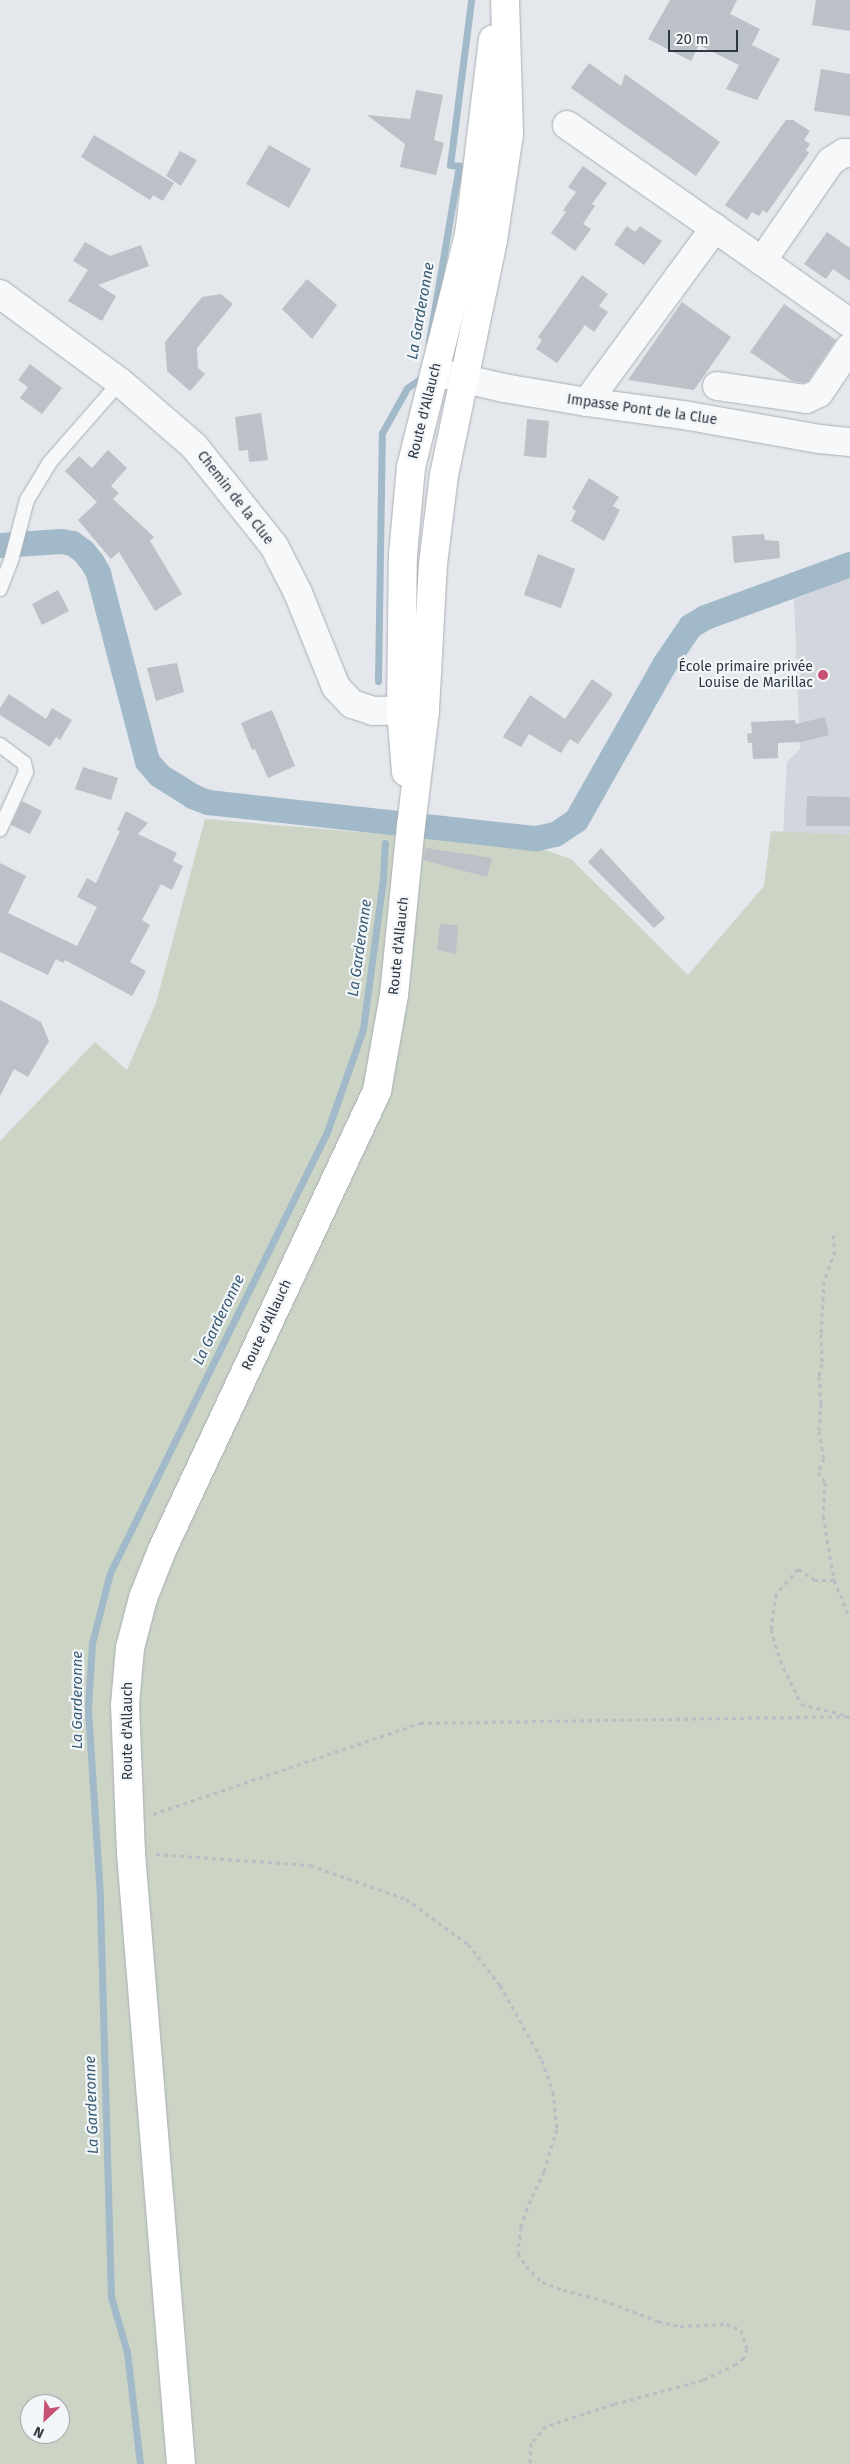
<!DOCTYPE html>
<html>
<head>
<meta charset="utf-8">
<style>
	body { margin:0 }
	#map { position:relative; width:850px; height:2464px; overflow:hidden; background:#e4e7eb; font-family:"Fira Sans",sans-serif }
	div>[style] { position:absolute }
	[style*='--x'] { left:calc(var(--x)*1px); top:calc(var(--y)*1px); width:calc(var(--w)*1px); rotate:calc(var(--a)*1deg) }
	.built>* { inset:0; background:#d2d7dd }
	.green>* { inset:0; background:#cbd4c5 }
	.stream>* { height:7px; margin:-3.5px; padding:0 3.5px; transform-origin:3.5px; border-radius:3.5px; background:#a1b9c8 }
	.canal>* { height:25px; margin:-12.5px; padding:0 12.5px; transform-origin:12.5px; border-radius:12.5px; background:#a1b9c8 }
	.building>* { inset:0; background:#bbc1c7 }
	.path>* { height:3px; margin-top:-1.5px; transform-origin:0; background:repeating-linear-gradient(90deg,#b9bec2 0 4px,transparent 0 8px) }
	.roads { filter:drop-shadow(0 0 1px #a9afb5) drop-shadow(0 0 1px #a9afb5) }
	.service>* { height:14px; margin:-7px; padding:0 7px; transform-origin:7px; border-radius:7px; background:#f6f8f9 }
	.minor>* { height:28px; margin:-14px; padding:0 14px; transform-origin:14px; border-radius:14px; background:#f6f8f9 }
	.secondary>* { height:28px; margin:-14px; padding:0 14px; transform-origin:14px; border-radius:14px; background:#fff }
	.dots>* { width:14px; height:14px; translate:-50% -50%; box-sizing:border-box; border:2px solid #f3f6f8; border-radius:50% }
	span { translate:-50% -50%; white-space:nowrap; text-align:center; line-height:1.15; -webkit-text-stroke:4.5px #f3f6f8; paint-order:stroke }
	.street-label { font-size:14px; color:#2c3742 }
	.poi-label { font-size:14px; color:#2c3742 }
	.right { translate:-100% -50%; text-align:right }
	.water-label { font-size:15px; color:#385b74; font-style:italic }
	.north { position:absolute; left:20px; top:2394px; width:50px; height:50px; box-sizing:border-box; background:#f3f6f8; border:1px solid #a3aaaf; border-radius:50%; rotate:205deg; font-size:14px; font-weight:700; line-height:20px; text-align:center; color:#2c3742 }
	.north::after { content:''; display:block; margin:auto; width:18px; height:22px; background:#c75172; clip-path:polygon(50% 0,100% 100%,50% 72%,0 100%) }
	.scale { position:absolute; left:668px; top:30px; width:70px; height:22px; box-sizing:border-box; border:2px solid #2c3742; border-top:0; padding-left:6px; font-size:15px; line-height:18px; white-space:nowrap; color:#2c3742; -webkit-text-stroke:4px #f3f6f8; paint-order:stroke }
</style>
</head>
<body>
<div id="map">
	<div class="built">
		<i style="clip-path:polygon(850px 575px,850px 874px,781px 870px,787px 762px,800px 749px,794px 600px)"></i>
	</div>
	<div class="green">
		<i style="clip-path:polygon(evenodd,205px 819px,536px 847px,571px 859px,688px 975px,764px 886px,771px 831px,850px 835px,850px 2464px,0 2464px,0 1141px,95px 1042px,127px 1070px,156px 1003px,205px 819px,30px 2404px,60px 2404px,60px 2434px,30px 2434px,30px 2404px)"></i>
	</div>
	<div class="stream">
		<i style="--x:429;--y:341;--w:178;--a:-80.3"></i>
		<i style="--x:459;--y:166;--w:9;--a:-174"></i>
		<i style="--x:450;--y:165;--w:166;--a:-82.7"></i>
		<i style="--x:378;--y:681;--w:248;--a:-89.1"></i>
		<i style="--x:382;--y:433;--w:51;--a:-60.9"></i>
		<i style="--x:407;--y:388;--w:21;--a:-35"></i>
		<i style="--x:424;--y:376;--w:2;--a:-90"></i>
		<i style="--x:140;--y:2464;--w:113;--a:-96.6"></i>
		<i style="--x:127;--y:2352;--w:57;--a:-106.2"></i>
		<i style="--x:111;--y:2297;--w:401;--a:-91.6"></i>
		<i style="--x:100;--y:1896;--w:188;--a:-93.7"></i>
		<i style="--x:88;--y:1708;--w:65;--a:-86.5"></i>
		<i style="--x:92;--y:1643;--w:72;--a:-75.6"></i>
		<i style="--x:110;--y:1573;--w:491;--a:-63.8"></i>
		<i style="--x:327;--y:1132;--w:109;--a:-70.7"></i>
		<i style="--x:363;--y:1029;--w:151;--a:-82.4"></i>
		<i style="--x:383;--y:879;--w:36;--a:-87"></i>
	</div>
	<div class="canal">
		<i style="--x:0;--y:545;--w:61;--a:-3.8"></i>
		<i style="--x:61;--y:541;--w:11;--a:10"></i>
		<i style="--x:72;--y:543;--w:14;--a:36"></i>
		<i style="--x:83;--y:551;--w:14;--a:51"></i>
		<i style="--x:92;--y:562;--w:13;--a:61"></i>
		<i style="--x:98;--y:573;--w:194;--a:75.4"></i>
		<i style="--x:147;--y:761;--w:18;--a:49"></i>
		<i style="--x:159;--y:775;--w:39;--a:32"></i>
		<i style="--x:192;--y:796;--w:17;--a:21"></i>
		<i style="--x:208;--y:802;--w:330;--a:6.3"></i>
		<i style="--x:536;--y:838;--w:19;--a:-12"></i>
		<i style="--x:555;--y:834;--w:25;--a:-34"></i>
		<i style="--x:576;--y:820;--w:180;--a:-60.5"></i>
		<i style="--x:665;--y:663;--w:45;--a:-56"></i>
		<i style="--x:690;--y:626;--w:17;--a:-31"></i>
		<i style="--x:705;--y:617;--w:154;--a:-20.1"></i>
	</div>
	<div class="building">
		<i style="clip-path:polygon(670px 0,737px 0,730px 14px,760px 29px,752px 45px,780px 59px,757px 100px,726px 89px,739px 65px,699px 45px,691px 61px,648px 39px)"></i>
		<i style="clip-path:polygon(816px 0,850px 0,850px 31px,812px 25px)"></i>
		<i style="clip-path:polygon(589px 63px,621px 86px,625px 74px,720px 142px,696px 176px,571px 88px)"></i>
		<i style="clip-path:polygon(821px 69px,850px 74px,850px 116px,814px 111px)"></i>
		<i style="clip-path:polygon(416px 90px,443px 95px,434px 140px,444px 143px,436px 175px,400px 167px,405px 144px,367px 115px,410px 119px)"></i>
		<i style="clip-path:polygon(786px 120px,793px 120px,810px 131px,804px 140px,810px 144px,806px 150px,809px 153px,767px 213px,763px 210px,759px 216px,752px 212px,747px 220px,725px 205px)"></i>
		<i style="clip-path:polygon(94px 135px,174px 183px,163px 201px,153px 195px,150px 200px,81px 157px)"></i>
		<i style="clip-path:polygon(269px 145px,311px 169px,289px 208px,246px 184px)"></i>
		<i style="clip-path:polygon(180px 151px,197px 160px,181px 186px,166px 176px)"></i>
		<i style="clip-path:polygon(583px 166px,607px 183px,592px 204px,595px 206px,583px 224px,591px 229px,575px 251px,551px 233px,566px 212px,563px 210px,576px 192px,568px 187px)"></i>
		<i style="clip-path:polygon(627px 226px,635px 232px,640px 226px,662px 241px,644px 265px,614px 244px)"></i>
		<i style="clip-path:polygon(827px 232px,850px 248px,850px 281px,833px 269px,826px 279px,804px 264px)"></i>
		<i style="clip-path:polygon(85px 242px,110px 256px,141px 245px,149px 266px,98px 285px,116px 296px,102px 321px,68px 301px,88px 270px,73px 261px)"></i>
		<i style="clip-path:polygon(582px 275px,608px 294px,599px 306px,608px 312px,594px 332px,585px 325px,557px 363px,536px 349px,542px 340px,538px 337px)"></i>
		<i style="clip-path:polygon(307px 279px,337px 305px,312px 339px,282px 309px)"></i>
		<i style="clip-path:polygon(221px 294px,233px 304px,197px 348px,198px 368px,205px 374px,190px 391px,167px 371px,165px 342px,202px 297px)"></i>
		<i style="clip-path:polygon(682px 302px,731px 337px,694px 390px,628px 380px)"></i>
		<i style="clip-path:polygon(784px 304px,836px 340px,808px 381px,804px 383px,792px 381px,750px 352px)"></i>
		<i style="clip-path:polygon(30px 364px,62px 388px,42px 414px,20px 398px,28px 387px,18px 380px)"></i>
		<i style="clip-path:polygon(261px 413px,268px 460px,249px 462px,248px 450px,239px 451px,235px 417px)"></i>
		<i style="clip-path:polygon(527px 419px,549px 421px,546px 458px,524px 456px)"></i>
		<i style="clip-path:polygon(108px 450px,127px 468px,111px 486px,119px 493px,113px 499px,154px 537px,150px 541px,182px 594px,155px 611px,119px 552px,111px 559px,78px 520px,97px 502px,65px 471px,79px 456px,92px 468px)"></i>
		<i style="clip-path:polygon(589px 478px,619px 497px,613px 506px,620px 510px,604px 541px,571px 521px,576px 511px,572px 508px)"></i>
		<i style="clip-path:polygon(764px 534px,765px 540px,779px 541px,780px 558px,734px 563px,732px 536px)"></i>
		<i style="clip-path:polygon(538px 554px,575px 569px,561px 608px,524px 595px)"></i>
		<i style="clip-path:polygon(58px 590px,69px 611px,42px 625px,32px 604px)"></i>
		<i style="clip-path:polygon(177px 663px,184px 692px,156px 701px,147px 668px)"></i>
		<i style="clip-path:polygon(592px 679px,613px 694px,578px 744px,570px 739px,561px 753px,529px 734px,521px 747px,503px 737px,530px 695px,565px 719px)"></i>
		<i style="clip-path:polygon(9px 694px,46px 719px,52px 708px,72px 720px,60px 740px,56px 737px,50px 747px,0 715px,0 708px)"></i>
		<i style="clip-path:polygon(272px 710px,295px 766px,268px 778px,255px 749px,252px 750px,241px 723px)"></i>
		<i style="clip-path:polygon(825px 717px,829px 735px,800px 742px,778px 743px,778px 758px,753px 759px,752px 743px,748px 743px,747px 734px,752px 733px,751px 722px,795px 720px,796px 724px)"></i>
		<i style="clip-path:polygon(83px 767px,118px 778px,111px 800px,75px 789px)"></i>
		<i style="clip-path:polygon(807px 796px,850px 797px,850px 826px,806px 826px)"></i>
		<i style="clip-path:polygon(22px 801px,42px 811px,30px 834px,11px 825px)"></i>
		<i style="clip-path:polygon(126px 811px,148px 823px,138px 834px,177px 853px,173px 861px,183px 866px,172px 890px,161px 884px,142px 920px,150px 925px,130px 962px,146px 971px,132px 996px,65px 960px,63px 963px,56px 959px,48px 975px,0 952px,0 863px,26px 876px,8px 913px,77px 946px,97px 907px,77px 897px,87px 878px,96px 883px,120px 831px,117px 830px)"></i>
		<i style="clip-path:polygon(426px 848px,492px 858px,487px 877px,423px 860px)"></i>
		<i style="clip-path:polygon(601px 848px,665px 918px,654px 928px,588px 862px)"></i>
		<i style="clip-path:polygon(440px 924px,458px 925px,456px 954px,437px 950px)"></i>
		<i style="clip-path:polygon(0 1000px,41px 1022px,49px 1041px,28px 1077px,14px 1069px,0 1096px)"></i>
	</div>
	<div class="path">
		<i style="--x:833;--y:1235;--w:16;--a:83"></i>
		<i style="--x:835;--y:1251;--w:32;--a:110"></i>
		<i style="--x:824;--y:1281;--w:53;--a:93.2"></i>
		<i style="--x:821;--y:1334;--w:30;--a:88"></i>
		<i style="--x:822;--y:1364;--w:12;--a:104"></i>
		<i style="--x:819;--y:1376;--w:27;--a:86"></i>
		<i style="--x:821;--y:1403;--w:28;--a:94"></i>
		<i style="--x:819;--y:1431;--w:27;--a:80"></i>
		<i style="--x:824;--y:1458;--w:15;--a:113"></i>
		<i style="--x:818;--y:1472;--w:12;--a:55"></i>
		<i style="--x:825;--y:1482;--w:34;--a:93"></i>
		<i style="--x:823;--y:1516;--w:65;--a:80.2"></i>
		<i style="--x:834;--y:1580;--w:19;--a:180"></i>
		<i style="--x:815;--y:1580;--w:20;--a:-147"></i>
		<i style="--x:798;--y:1569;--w:33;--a:131"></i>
		<i style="--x:776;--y:1594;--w:35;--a:98"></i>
		<i style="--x:771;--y:1629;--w:32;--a:74"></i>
		<i style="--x:780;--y:1660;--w:49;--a:64.5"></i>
		<i style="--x:801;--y:1704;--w:49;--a:14"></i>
		<i style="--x:849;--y:1716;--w:2;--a:63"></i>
		<i style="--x:834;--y:1580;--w:41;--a:67.2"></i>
		<i style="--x:153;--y:1814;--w:282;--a:-18.8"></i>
		<i style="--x:420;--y:1723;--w:430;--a:-0.9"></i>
		<i style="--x:156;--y:1854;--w:154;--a:4.1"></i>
		<i style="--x:310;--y:1865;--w:102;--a:19.5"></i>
		<i style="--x:406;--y:1899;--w:77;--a:36"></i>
		<i style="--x:468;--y:1944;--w:52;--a:52"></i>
		<i style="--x:500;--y:1985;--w:86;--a:60.8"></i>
		<i style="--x:542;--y:2060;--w:34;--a:71"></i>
		<i style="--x:553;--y:2092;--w:37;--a:84"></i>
		<i style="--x:557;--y:2129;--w:44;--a:107.2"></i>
		<i style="--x:544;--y:2171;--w:41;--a:114.7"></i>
		<i style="--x:527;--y:2208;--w:20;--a:108"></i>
		<i style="--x:521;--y:2227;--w:26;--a:97"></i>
		<i style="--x:518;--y:2253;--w:15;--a:58"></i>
		<i style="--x:526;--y:2266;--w:23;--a:45"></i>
		<i style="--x:542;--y:2282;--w:22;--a:21"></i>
		<i style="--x:563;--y:2290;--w:41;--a:14"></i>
		<i style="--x:603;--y:2300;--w:59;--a:20.9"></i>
		<i style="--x:658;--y:2321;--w:23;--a:13"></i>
		<i style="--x:680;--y:2326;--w:46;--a:-2.5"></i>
		<i style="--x:726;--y:2324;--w:16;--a:22"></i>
		<i style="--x:741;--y:2330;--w:19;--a:72"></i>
		<i style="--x:747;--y:2348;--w:10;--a:107"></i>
		<i style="--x:744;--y:2358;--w:10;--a:143"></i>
		<i style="--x:736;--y:2364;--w:37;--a:154"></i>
		<i style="--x:703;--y:2380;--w:92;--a:164.9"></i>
		<i style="--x:614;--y:2404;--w:71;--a:162.1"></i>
		<i style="--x:546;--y:2426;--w:23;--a:131"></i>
		<i style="--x:531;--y:2443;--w:21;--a:93"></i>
	</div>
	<div class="roads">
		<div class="service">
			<i style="--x:0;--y:589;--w:34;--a:-69"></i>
			<i style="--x:12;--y:557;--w:59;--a:-75.3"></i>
			<i style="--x:27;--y:500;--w:44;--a:-58.8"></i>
			<i style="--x:50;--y:462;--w:106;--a:-48.8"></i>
			<i style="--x:0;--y:745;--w:30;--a:37"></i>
			<i style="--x:24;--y:763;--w:9;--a:77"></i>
			<i style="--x:26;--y:772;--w:63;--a:114.5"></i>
		</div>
		<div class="minor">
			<i style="--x:567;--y:125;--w:238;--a:34.9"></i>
			<i style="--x:762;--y:261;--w:121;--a:-55.4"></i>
			<i style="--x:831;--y:161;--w:15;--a:-32"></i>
			<i style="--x:844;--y:153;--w:6;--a:0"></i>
			<i style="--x:762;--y:261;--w:108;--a:35.2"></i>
			<i style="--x:0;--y:294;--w:149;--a:36.3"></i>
			<i style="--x:120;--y:382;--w:98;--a:40.9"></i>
			<i style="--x:194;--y:446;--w:128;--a:51.3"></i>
			<i style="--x:274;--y:546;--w:53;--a:62.9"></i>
			<i style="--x:298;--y:593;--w:101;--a:68"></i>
			<i style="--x:336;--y:687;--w:23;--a:47"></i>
			<i style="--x:352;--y:704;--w:22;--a:18"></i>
			<i style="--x:373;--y:711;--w:52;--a:-1.1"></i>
			<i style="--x:435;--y:372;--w:71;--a:13.1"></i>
			<i style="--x:504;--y:388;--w:84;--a:9.6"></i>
			<i style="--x:587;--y:402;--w:103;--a:7.8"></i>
			<i style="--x:689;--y:416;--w:133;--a:10"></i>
			<i style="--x:820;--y:439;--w:30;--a:6"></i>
			<i style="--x:717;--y:386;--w:90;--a:8.3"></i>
			<i style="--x:806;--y:399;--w:14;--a:-25"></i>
			<i style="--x:819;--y:393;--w:55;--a:-56"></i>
			<i style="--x:587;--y:402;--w:216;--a:-53.7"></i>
		</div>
		<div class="secondary">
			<i style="--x:406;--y:772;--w:61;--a:-94.7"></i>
			<i style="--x:401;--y:711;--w:157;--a:-89.3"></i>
			<i style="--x:403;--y:554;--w:87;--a:-84.7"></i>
			<i style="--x:411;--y:467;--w:239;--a:-76"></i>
			<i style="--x:469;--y:235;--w:197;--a:-83"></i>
			<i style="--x:181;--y:2464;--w:613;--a:-94.68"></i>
			<i style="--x:131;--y:1853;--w:148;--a:-92.3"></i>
			<i style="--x:125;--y:1705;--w:57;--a:-85"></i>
			<i style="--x:130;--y:1648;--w:52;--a:-75.4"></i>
			<i style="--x:143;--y:1598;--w:52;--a:-68.4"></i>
			<i style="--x:162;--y:1550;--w:507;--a:-64.9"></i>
			<i style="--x:377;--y:1091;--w:97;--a:-80"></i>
			<i style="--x:394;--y:995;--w:170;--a:-84.3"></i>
			<i style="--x:411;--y:826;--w:117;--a:-83.1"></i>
			<i style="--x:425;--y:710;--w:146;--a:-86.9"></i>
			<i style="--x:433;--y:564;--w:90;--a:-83"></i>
			<i style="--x:444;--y:475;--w:240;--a:-78.2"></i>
			<i style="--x:493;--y:240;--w:107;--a:-81.4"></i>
			<i style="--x:509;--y:134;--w:134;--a:-91.7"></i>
		</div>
	</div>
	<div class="dots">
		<i style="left:823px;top:675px;background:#c75172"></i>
	</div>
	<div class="street-label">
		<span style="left:642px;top:410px;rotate:8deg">Impasse Pont de la Clue</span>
		<span style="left:425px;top:411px;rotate:-76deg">Route d'Allauch</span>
		<span style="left:235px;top:498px;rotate:52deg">Chemin de la Clue</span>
		<span style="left:399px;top:946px;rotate:-84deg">Route d'Allauch</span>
		<span style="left:267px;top:1325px;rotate:-65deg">Route d'Allauch</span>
		<span style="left:128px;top:1731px;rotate:-90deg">Route d'Allauch</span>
	</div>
	<div class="poi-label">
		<span class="right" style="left:813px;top:675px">École primaire privée<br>Louise de Marillac</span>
	</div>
	<div class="water-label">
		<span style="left:421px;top:311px;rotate:-80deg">La Garderonne</span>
		<span style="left:360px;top:948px;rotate:-82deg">La Garderonne</span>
		<span style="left:219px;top:1320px;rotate:-64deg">La Garderonne</span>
		<span style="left:78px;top:1700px;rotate:-90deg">La Garderonne</span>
		<span style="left:92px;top:2105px;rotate:-92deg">La Garderonne</span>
	</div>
	<div class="north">N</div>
	<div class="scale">20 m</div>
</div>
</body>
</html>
